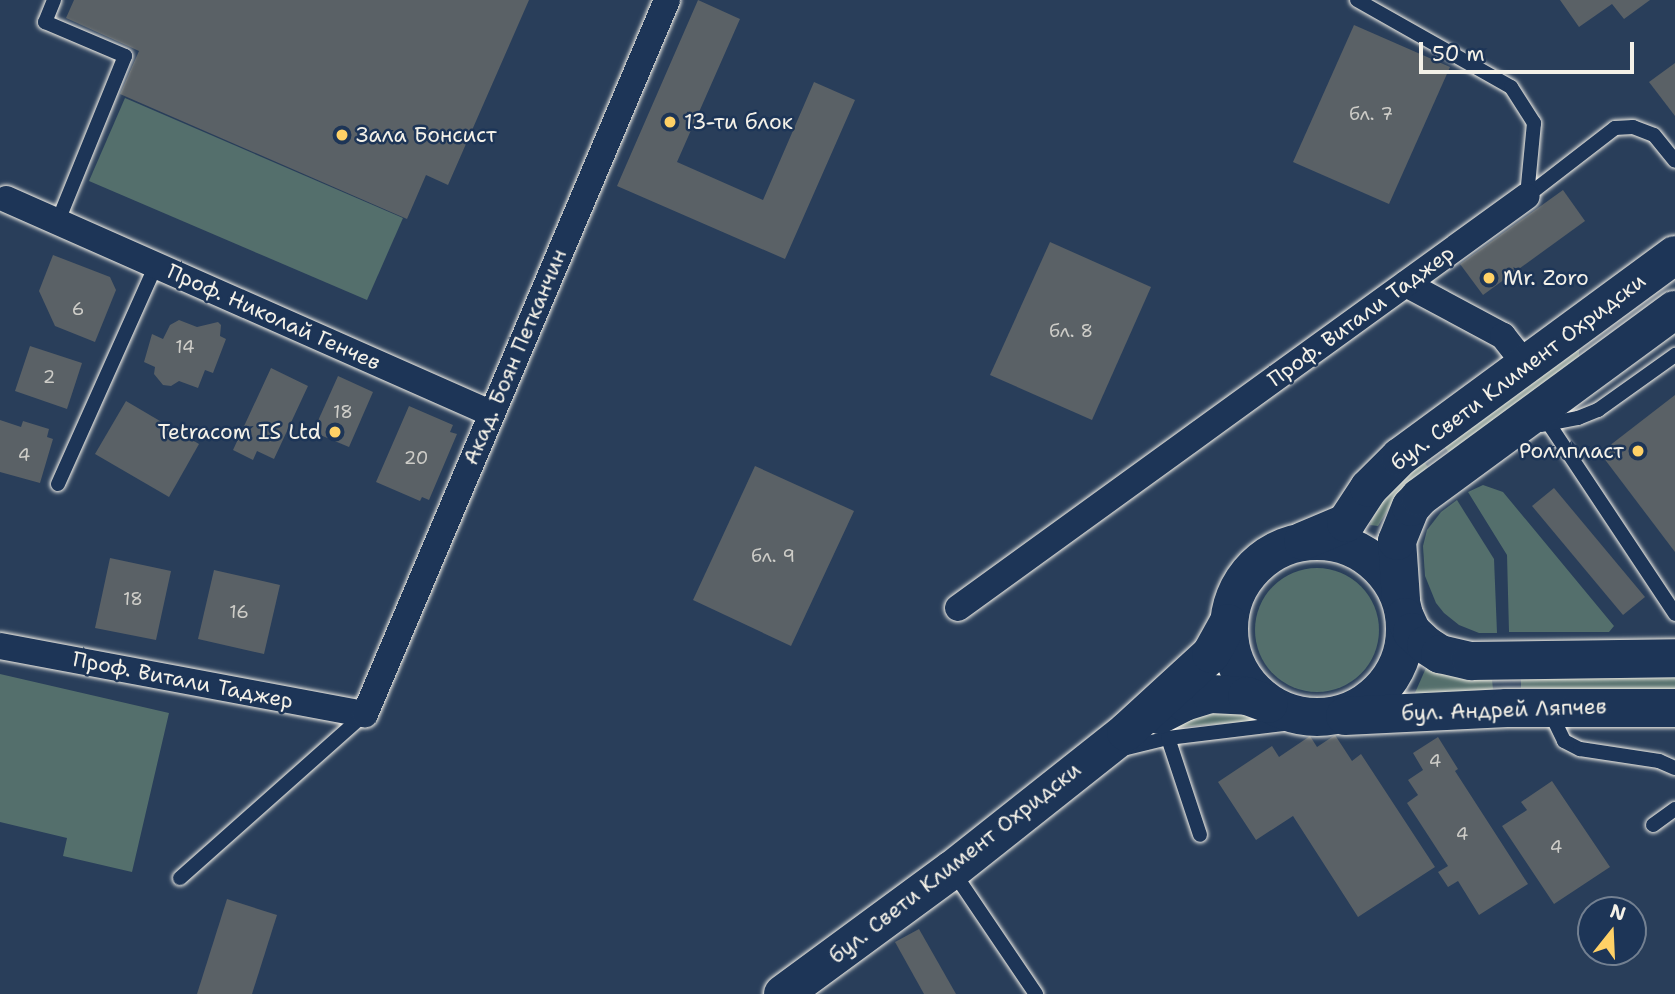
<!DOCTYPE html>
<html>
<head>
<meta charset="utf-8">
<style>
	body { margin:0 }
	#map { position:relative; width:1675px; height:994px; overflow:hidden; background:#293e5a; font-family:"Shantell Sans",sans-serif }
	div>[style] { position:absolute }
	[style*='--x'] { left:calc(var(--x)*1px); top:calc(var(--y)*1px); width:calc(var(--w)*1px); rotate:calc(var(--a)*1deg) }
	.green>* { inset:0; background:#546f6c }
	.round { border-radius:50% }
	.building>* { inset:0; background:#5a6166 }
	.roads { filter:drop-shadow(0 0 2px #f4f1e8) drop-shadow(0 0 2px #f4f1e8) }
	.lane>* { height:14px; margin:-7px; padding:0 7px; transform-origin:7px; border-radius:7px; background:#1d3557 }
	.street>* { height:26px; margin:-13px; padding:0 13px; transform-origin:13px; border-radius:13px; background:#1d3557 }
	.secondary>* { height:38px; margin:-19px; padding:0 19px; transform-origin:19px; border-radius:19px; background:#1d3557 }
	.secondary>.ring { margin:-19px; padding:0; box-sizing:content-box; background:none; border:38px solid #1d3557; border-radius:50% }
	.dots>* { width:19px; height:19px; translate:-50% -50%; box-sizing:border-box; border:4px solid #1d3557; border-radius:50% }
	span { translate:-50% -50%; white-space:nowrap; text-align:center; line-height:1.15; -webkit-text-stroke:5px #1d3557; paint-order:stroke }
	.number-label { font-size:18px; color:#cecdc8 }
	.number-label span { -webkit-text-stroke-width:0 }
	.poi-label { font-size:21px; color:#f4f1e8 }
	.left { translate:0 -50%; text-align:left }
	.right { translate:-100% -50%; text-align:right }
	.street-label { font-size:21px; color:#f4f1e8 }
	.north { position:absolute; left:1577px; top:896px; width:70px; height:70px; box-sizing:border-box; background:#1d3557; border:2px solid #738091; border-radius:50%; rotate:18deg; font-size:19px; font-weight:700; line-height:28px; text-align:center; color:#f4f1e8 }
	.north::after { content:''; display:block; margin:auto; width:24px; height:32px; background:#ffd166; clip-path:polygon(50% 0,100% 100%,50% 72%,0 100%) }
	.scale { position:absolute; left:1419px; top:42px; width:215px; height:32px; box-sizing:border-box; border:4px solid #f4f1e8; border-top:0; padding-left:9px; font-size:21px; line-height:24px; white-space:nowrap; color:#f4f1e8; -webkit-text-stroke:5px #1d3557; paint-order:stroke }
</style>
</head>
<body>
<div id="map">
	<div class="green">
		<i style="clip-path:polygon(125px 98px,403px 218px,367px 300px,89px 181px)"></i>
		<i style="clip-path:polygon(1579px 349px,1579px 357px,1449px 453px,1442px 443px)"></i>
		<i style="clip-path:polygon(1422px 459px,1428px 467px,1398px 494px,1378px 526px,1370px 525px,1378px 504px)"></i>
		<i style="clip-path:polygon(1483px 485px,1503px 492px,1614px 626px,1609px 632px,1509px 632px,1507px 555px,1468px 492px)"></i>
		<i style="clip-path:polygon(1457px 500px,1494px 559px,1497px 633px,1479px 633px,1459px 625px,1444px 613px,1436px 603px,1425px 576px,1423px 546px,1427px 530px,1441px 512px)"></i>
		<i class="round" style="left:1255px;top:568px;width:124px;height:124px"></i>
		<i style="clip-path:polygon(1430px 667px,1492px 679px,1493px 690px,1414px 695px,1426px 668px)"></i>
		<i style="clip-path:polygon(0 674px,169px 713px,132px 872px,63px 856px,67px 838px,0 822px)"></i>
		<i style="clip-path:polygon(1675px 675px,1675px 690px,1521px 688px,1521px 678px)"></i>
		<i style="clip-path:polygon(1194px 706px,1257px 716px,1258px 721px,1166px 728px)"></i>
	</div>
	<div class="building">
		<i style="clip-path:polygon(74px 0,529px 0,448px 185px,426px 175px,407px 219px,120px 94px,139px 51px,66px 18px)"></i>
		<i style="clip-path:polygon(698px 0,740px 19px,677px 162px,763px 200px,814px 82px,855px 100px,785px 259px,617px 186px)"></i>
		<i style="clip-path:polygon(1560px 0,1650px 0,1624px 19px,1612px 4px,1579px 27px)"></i>
		<i style="clip-path:polygon(1354px 25px,1450px 67px,1389px 204px,1293px 162px)"></i>
		<i style="clip-path:polygon(1675px 63px,1675px 116px,1649px 82px)"></i>
		<i style="clip-path:polygon(1563px 190px,1585px 221px,1483px 295px,1460px 264px)"></i>
		<i style="clip-path:polygon(1050px 242px,1151px 287px,1092px 420px,990px 375px)"></i>
		<i style="clip-path:polygon(53px 255px,110px 277px,116px 290px,95px 342px,55px 326px,39px 291px)"></i>
		<i style="clip-path:polygon(179px 320px,197px 327px,218px 322px,221px 325px,220px 336px,226px 339px,213px 373px,205px 370px,198px 388px,179px 381px,171px 386px,163px 385px,154px 374px,155px 367px,144px 362px,152px 334px,163px 339px,170px 325px)"></i>
		<i style="clip-path:polygon(30px 346px,82px 363px,67px 409px,15px 391px)"></i>
		<i style="clip-path:polygon(271px 368px,308px 386px,274px 459px,257px 451px,253px 460px,233px 450px)"></i>
		<i style="clip-path:polygon(338px 376px,373px 392px,349px 447px,313px 432px)"></i>
		<i style="clip-path:polygon(1675px 395px,1675px 552px,1600px 453px)"></i>
		<i style="clip-path:polygon(126px 401px,199px 444px,169px 497px,95px 454px)"></i>
		<i style="clip-path:polygon(409px 406px,453px 425px,450px 432px,457px 434px,429px 500px,422px 497px,420px 501px,376px 482px)"></i>
		<i style="clip-path:polygon(0 420px,21px 427px,23px 421px,49px 429px,47px 437px,53px 439px,40px 483px,0 472px)"></i>
		<i style="clip-path:polygon(755px 466px,854px 511px,791px 646px,693px 600px)"></i>
		<i style="clip-path:polygon(1554px 488px,1645px 597px,1623px 615px,1532px 506px)"></i>
		<i style="clip-path:polygon(110px 558px,171px 571px,156px 640px,95px 628px)"></i>
		<i style="clip-path:polygon(214px 570px,280px 585px,264px 654px,198px 639px)"></i>
		<i style="clip-path:polygon(1335px 735px,1352px 761px,1361px 754px,1435px 867px,1358px 917px,1293px 816px,1256px 840px,1218px 782px,1272px 746px,1279px 757px,1310px 736px,1317px 747px)"></i>
		<i style="clip-path:polygon(1438px 737px,1458px 769px,1455px 771px,1528px 884px,1479px 915px,1458px 881px,1448px 887px,1438px 872px,1448px 866px,1407px 803px,1418px 795px,1408px 780px,1423px 770px,1413px 753px)"></i>
		<i style="clip-path:polygon(1552px 781px,1610px 867px,1554px 904px,1502px 826px,1527px 810px,1521px 802px)"></i>
		<i style="clip-path:polygon(227px 899px,277px 915px,252px 994px,197px 994px)"></i>
		<i style="clip-path:polygon(919px 929px,956px 994px,924px 994px,895px 942px)"></i>
	</div>
	<div class="roads">
		<div class="lane">
			<i style="--x:54;--y:0;--w:24;--a:112"></i>
			<i style="--x:45;--y:22;--w:87;--a:23"></i>
			<i style="--x:125;--y:56;--w:178;--a:112.1"></i>
			<i style="--x:1357;--y:0;--w:177;--a:29.5"></i>
			<i style="--x:1511;--y:87;--w:43;--a:57.4"></i>
			<i style="--x:1534;--y:123;--w:73;--a:95.5"></i>
			<i style="--x:1527;--y:196;--w:111;--a:-37.7"></i>
			<i style="--x:1615;--y:128;--w:18;--a:-3"></i>
			<i style="--x:1633;--y:127;--w:22;--a:21"></i>
			<i style="--x:1654;--y:135;--w:33;--a:51"></i>
			<i style="--x:1549;--y:424;--w:228;--a:56.4"></i>
			<i style="--x:1542;--y:425;--w:37;--a:-11"></i>
			<i style="--x:1578;--y:418;--w:22;--a:-22"></i>
			<i style="--x:1598;--y:410;--w:95;--a:-35.5"></i>
			<i style="--x:58;--y:484;--w:240;--a:-65.9"></i>
			<i style="--x:1550;--y:712;--w:32;--a:64"></i>
			<i style="--x:1564;--y:741;--w:18;--a:27"></i>
			<i style="--x:1580;--y:749;--w:80;--a:8.6"></i>
			<i style="--x:1659;--y:761;--w:17;--a:24"></i>
			<i style="--x:1168;--y:738;--w:102;--a:71.7"></i>
			<i style="--x:1127;--y:748;--w:42;--a:-13.7"></i>
			<i style="--x:1168;--y:738;--w:116;--a:-6.9"></i>
			<i style="--x:1283;--y:724;--w:25;--a:-16"></i>
			<i style="--x:1653;--y:825;--w:27;--a:-36"></i>
			<i style="--x:952;--y:870;--w:150;--a:55.9"></i>
			<i style="--x:180;--y:878;--w:247;--a:-41.6"></i>
		</div>
		<div class="street">
			<i style="--x:6;--y:199;--w:529;--a:23.85"></i>
			<i style="--x:1406;--y:284;--w:110;--a:28.2"></i>
			<i style="--x:1503;--y:336;--w:36;--a:52"></i>
			<i style="--x:958;--y:608;--w:702;--a:-35.91"></i>
			<i style="--x:0;--y:646;--w:371;--a:10.6"></i>
			<i style="--x:365;--y:714;--w:775;--a:-67.07"></i>
		</div>
		<div class="secondary">
			<i class="ring" style="left:1229px;top:541px;width:138px;height:138px"></i>
			<i style="--x:1303;--y:541;--w:47;--a:-22.7"></i>
			<i style="--x:1346;--y:523;--w:42;--a:-56.7"></i>
			<i style="--x:1369;--y:488;--w:44;--a:-45"></i>
			<i style="--x:1400;--y:457;--w:341;--a:-36.3"></i>
			<i style="--x:1401;--y:599;--w:58;--a:-93.9"></i>
			<i style="--x:1397;--y:541;--w:37;--a:-68"></i>
			<i style="--x:1411;--y:507;--w:13;--a:-48"></i>
			<i style="--x:1420;--y:497;--w:316;--a:-36.3"></i>
			<i style="--x:1405;--y:617;--w:17;--a:65"></i>
			<i style="--x:1412;--y:632;--w:19;--a:43"></i>
			<i style="--x:1426;--y:645;--w:17;--a:33"></i>
			<i style="--x:1440;--y:654;--w:32;--a:13"></i>
			<i style="--x:1471;--y:661;--w:204;--a:-0.8"></i>
			<i style="--x:1159;--y:715;--w:28;--a:-27"></i>
			<i style="--x:1184;--y:702;--w:28;--a:-17"></i>
			<i style="--x:1211;--y:694;--w:36;--a:3"></i>
			<i style="--x:1247;--y:696;--w:23;--a:20"></i>
			<i style="--x:1345;--y:716;--w:162;--a:-2.8"></i>
			<i style="--x:1507;--y:708;--w:168;--a:0"></i>
			<i style="--x:783;--y:994;--w:210;--a:-36.3"></i>
			<i style="--x:952;--y:870;--w:222;--a:-38.4"></i>
			<i style="--x:1126;--y:732;--w:115;--a:-42.5"></i>
			<i style="--x:1211;--y:654;--w:35;--a:-61"></i>
		</div>
	</div>
	<div class="dots">
		<i style="left:670px;top:122px;background:#ffd166"></i>
		<i style="left:342px;top:135px;background:#ffd166"></i>
		<i style="left:1489px;top:278px;background:#ffd166"></i>
		<i style="left:335px;top:432px;background:#ffd166"></i>
		<i style="left:1638px;top:451px;background:#ffd166"></i>
	</div>
	<div class="number-label">
		<span style="left:1371px;top:114px">бл. 7</span>
		<span style="left:78px;top:309px">6</span>
		<span style="left:1071px;top:331px">бл. 8</span>
		<span style="left:185px;top:347px">14</span>
		<span style="left:49px;top:377px">2</span>
		<span style="left:343px;top:412px">18</span>
		<span style="left:24px;top:455px">4</span>
		<span style="left:416px;top:458px">20</span>
		<span style="left:773px;top:556px">бл. 9</span>
		<span style="left:133px;top:599px">18</span>
		<span style="left:239px;top:612px">16</span>
		<span style="left:1435px;top:761px">4</span>
		<span style="left:1462px;top:834px">4</span>
		<span style="left:1556px;top:847px">4</span>
	</div>
	<div class="poi-label">
		<span class="left" style="left:684px;top:122px">13-ти блок</span>
		<span class="left" style="left:356px;top:135px">Зала Бонсист</span>
		<span class="left" style="left:1503px;top:278px">Mr. Zoro</span>
		<span class="right" style="left:321px;top:432px">Tetracom IS Ltd</span>
		<span class="right" style="left:1624px;top:451px">Роллпласт</span>
	</div>
	<div class="street-label">
		<span style="left:1361px;top:316px;rotate:-36deg">Проф. Витали Таджер</span>
		<span style="left:274px;top:317px;rotate:24deg">Проф. Николай Генчев</span>
		<span style="left:515px;top:357px;rotate:-67deg">Акад. Боян Петканчин</span>
		<span style="left:1518px;top:372px;rotate:-37deg">бул. Свети Климент Охридски</span>
		<span style="left:183px;top:680px;rotate:11deg">Проф. Витали Таджер</span>
		<span style="left:1504px;top:710px;rotate:-2deg">бул. Андрей Ляпчев</span>
		<span style="left:955px;top:863px;rotate:-38deg">бул. Свети Климент Охридски</span>
	</div>
	<div class="north">N</div>
	<div class="scale">50 m</div>
</div>
</body>
</html>
